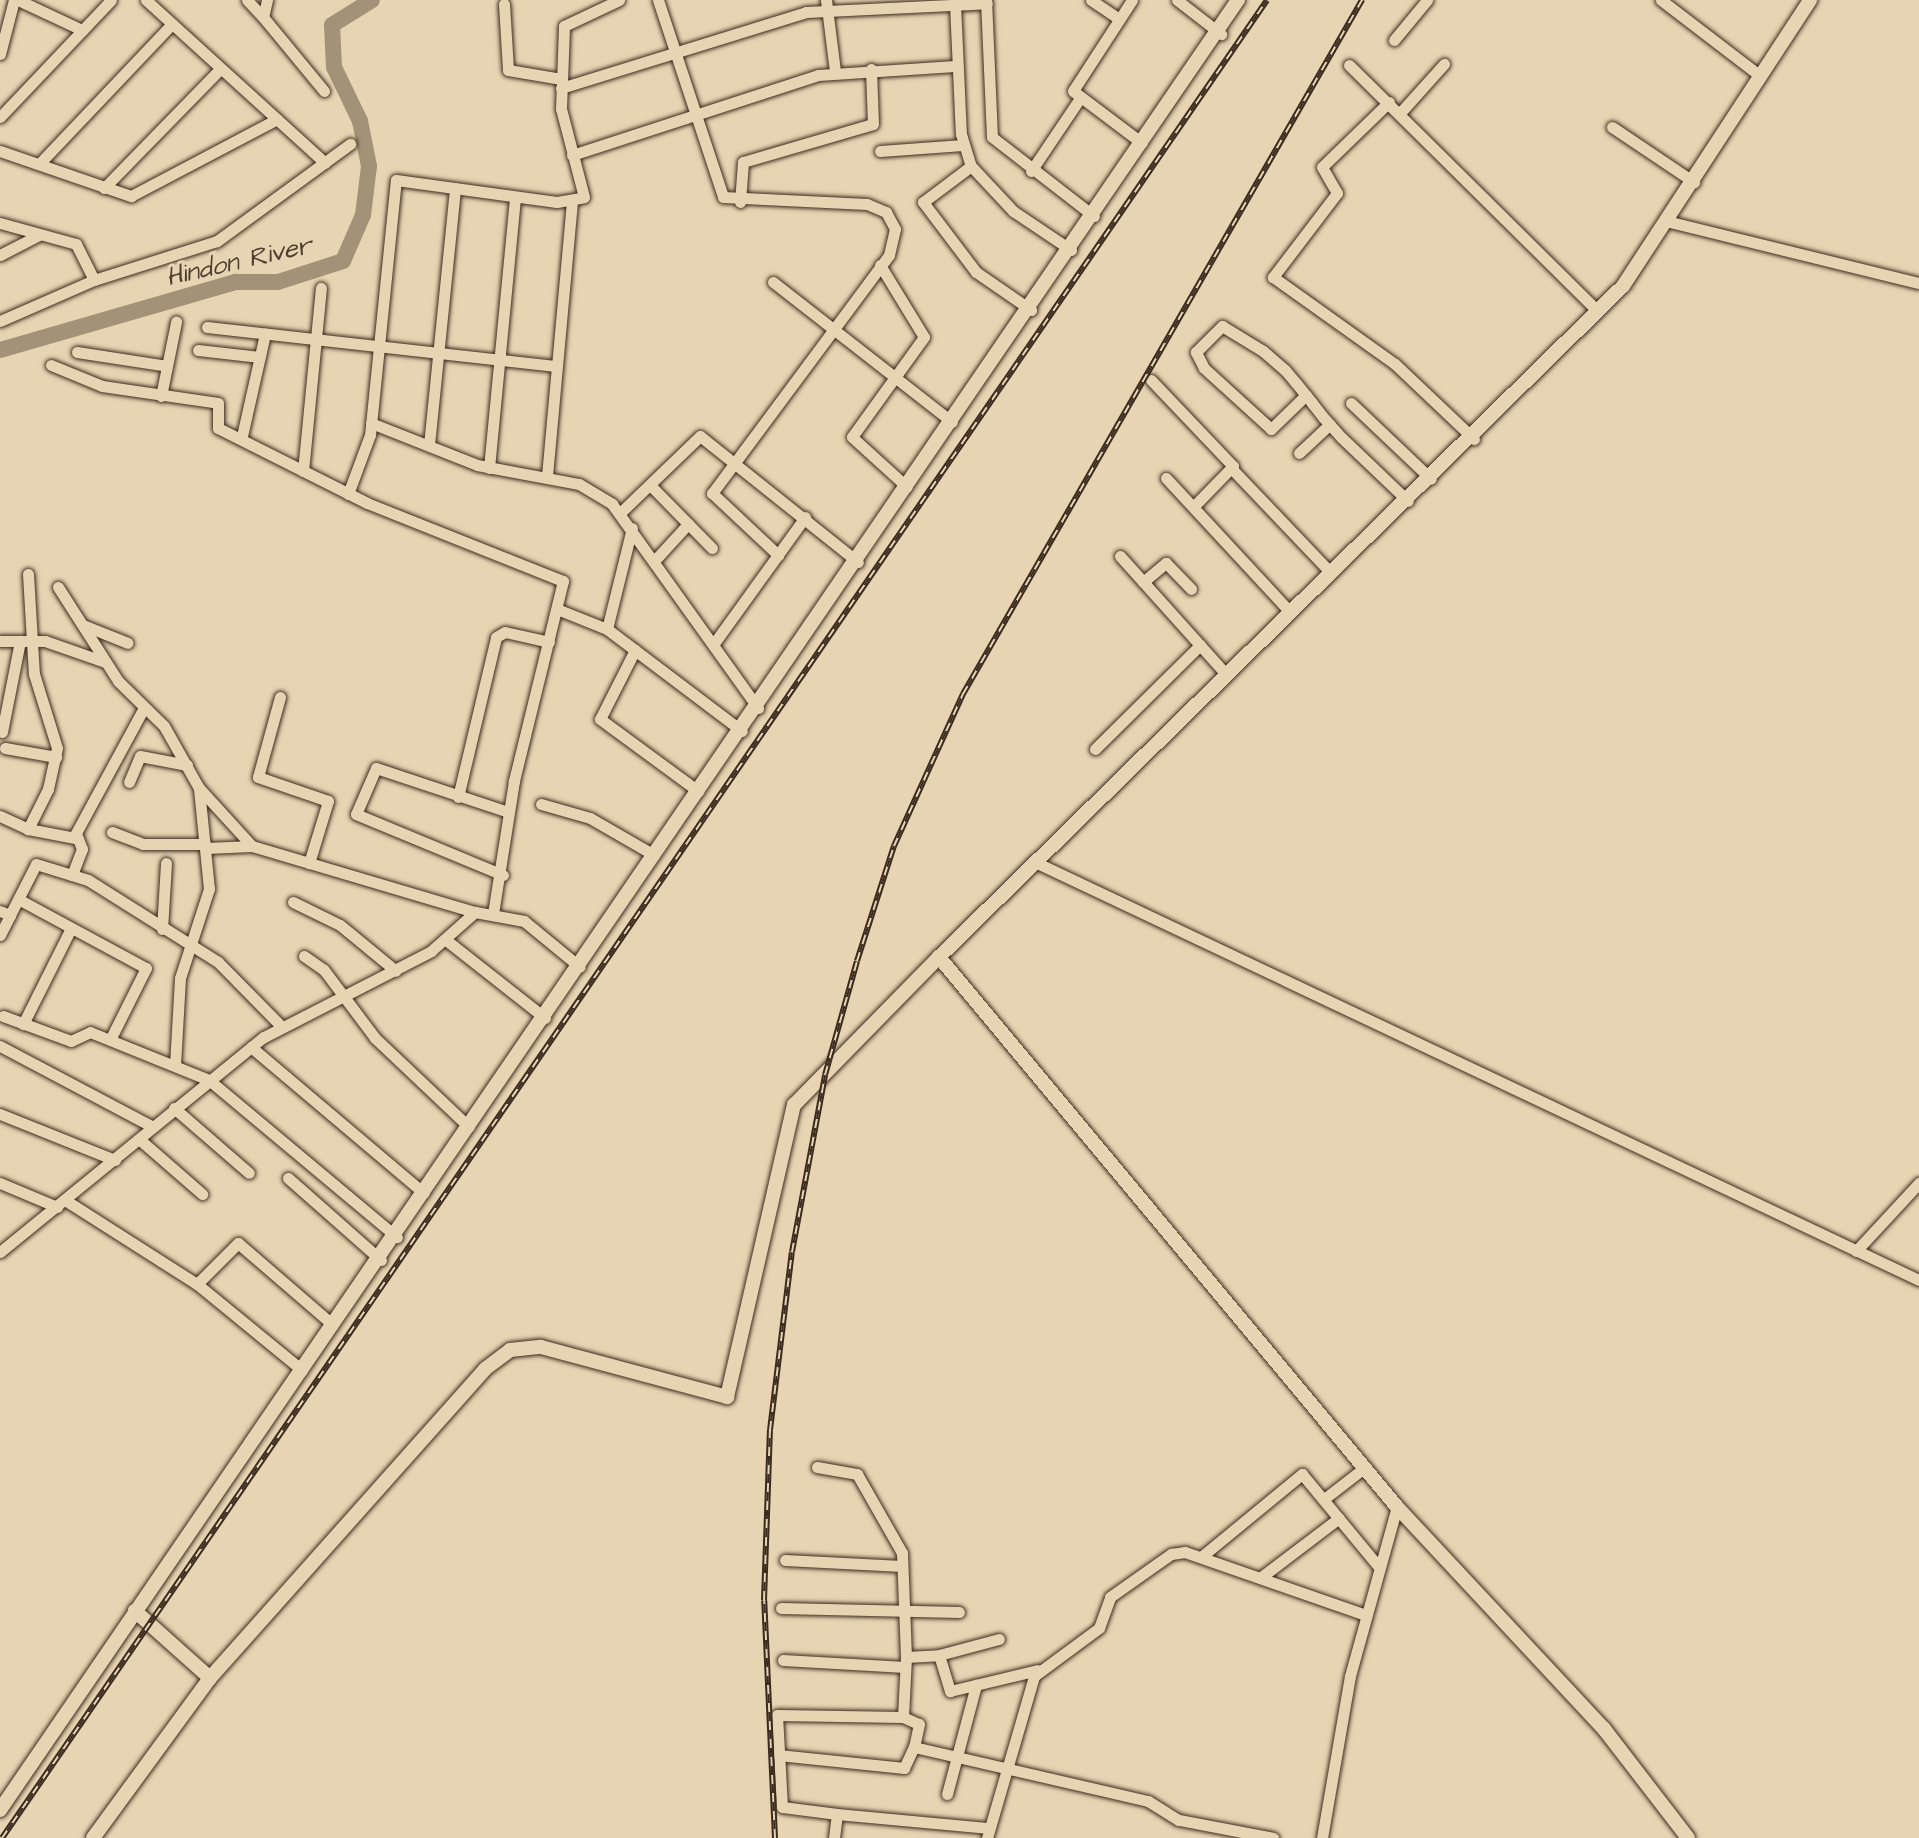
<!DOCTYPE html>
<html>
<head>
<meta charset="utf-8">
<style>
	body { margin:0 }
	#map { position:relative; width:1919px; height:1838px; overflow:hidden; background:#e7d4b2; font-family:"Architects Daughter",sans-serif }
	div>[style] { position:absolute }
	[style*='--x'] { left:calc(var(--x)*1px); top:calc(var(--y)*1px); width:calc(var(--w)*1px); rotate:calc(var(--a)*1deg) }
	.river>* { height:16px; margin:-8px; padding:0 8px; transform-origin:8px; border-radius:8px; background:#a39178 }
	.roads { filter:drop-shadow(0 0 2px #3b2a1e) drop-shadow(0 0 2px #3b2a1e) }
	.street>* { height:11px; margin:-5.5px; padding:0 5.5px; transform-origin:5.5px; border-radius:5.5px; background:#e7d4b2 }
	.secondary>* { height:14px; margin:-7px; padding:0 7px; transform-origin:7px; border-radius:7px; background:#e7d4b2 }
	.rail>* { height:6px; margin-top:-3px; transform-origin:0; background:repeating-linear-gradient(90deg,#e7d4b2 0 9px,#3b2a1e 0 18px); box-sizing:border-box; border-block:2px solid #3b2a1e }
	span { translate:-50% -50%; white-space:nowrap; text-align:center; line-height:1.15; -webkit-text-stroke:6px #e7d4b2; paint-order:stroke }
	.water-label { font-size:26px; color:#503f30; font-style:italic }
</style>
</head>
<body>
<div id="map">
	<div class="river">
		<i style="--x:0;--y:350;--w:246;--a:-16.1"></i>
		<i style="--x:236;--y:282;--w:42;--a:0"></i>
		<i style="--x:278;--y:282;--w:68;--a:-17.9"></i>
		<i style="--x:343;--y:261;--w:50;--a:-66.5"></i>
		<i style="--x:363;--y:215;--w:49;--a:-83"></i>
		<i style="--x:369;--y:166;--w:46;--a:-101.3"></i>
		<i style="--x:360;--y:121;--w:60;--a:-115.7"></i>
		<i style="--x:334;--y:67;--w:42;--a:-92.7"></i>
		<i style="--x:332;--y:25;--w:47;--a:-32"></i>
	</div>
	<div class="roads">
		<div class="street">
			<i style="--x:18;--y:0;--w:71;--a:25.1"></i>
			<i style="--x:146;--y:0;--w:242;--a:42.3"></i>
			<i style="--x:247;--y:0;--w:23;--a:47"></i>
			<i style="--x:267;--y:0;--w:17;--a:103"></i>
			<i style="--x:263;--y:17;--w:96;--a:50.5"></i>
			<i style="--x:658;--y:0;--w:207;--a:71.7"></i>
			<i style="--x:723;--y:197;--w:144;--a:2.8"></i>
			<i style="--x:867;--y:204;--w:21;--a:23"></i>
			<i style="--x:886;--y:212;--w:19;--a:62"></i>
			<i style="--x:895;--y:229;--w:27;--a:103"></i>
			<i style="--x:889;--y:255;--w:297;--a:126.6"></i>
			<i style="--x:712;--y:493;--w:91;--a:43.2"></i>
			<i style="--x:826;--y:0;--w:72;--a:82.8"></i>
			<i style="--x:986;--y:0;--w:137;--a:87.5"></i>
			<i style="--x:992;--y:137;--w:129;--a:37.8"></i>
			<i style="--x:1091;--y:0;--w:34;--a:34"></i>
			<i style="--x:1132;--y:0;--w:108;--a:123"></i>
			<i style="--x:1073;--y:91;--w:86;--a:37"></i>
			<i style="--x:1177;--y:0;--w:56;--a:37.7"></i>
			<i style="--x:1661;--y:0;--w:123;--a:37.4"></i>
			<i style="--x:504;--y:4;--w:66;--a:86.5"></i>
			<i style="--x:508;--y:70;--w:54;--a:9.6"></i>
			<i style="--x:955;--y:4;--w:130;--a:87.4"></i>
			<i style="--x:961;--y:134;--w:34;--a:73"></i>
			<i style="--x:971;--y:166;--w:62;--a:47"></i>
			<i style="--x:1013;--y:211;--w:70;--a:33.9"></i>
			<i style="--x:1394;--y:40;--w:52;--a:-50.5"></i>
			<i style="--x:0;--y:54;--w:56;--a:-75.5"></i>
			<i style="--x:1349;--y:65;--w:349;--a:44.7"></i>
			<i style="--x:561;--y:88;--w:257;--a:-17.2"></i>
			<i style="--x:806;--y:12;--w:181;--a:-2.8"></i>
			<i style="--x:1389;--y:102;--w:93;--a:135.9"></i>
			<i style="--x:1322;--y:167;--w:30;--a:60"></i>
			<i style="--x:1337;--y:193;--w:106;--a:127.3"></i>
			<i style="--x:1273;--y:277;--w:150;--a:35.5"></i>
			<i style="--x:1395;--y:364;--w:109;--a:43.5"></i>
			<i style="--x:1400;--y:113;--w:66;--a:-48.1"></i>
			<i style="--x:0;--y:117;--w:161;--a:-46.5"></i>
			<i style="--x:1612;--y:127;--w:99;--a:33.9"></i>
			<i style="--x:0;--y:151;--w:139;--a:19"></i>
			<i style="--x:131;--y:196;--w:165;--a:-27.8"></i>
			<i style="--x:880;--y:151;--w:83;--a:-4.1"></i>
			<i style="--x:572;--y:155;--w:259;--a:-18"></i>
			<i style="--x:818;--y:75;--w:137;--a:-3.8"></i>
			<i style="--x:39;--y:164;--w:193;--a:-46.5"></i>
			<i style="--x:971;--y:166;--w:60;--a:143.1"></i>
			<i style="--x:923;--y:202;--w:88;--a:52.9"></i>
			<i style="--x:976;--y:272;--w:67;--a:34.6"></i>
			<i style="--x:1031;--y:171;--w:88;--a:-56.1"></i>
			<i style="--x:104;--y:188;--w:166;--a:-45.7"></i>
			<i style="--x:740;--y:202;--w:40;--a:-85.7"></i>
			<i style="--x:743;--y:162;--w:135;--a:-16.3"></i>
			<i style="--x:873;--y:124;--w:55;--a:-92.1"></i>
			<i style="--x:1670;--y:222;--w:256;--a:13.8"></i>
			<i style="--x:0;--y:223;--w:79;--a:15.4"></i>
			<i style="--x:76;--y:244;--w:40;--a:63.4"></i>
			<i style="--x:94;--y:280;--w:129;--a:-17.6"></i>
			<i style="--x:217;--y:241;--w:165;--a:-36.1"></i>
			<i style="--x:0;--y:255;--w:44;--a:-27.1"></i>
			<i style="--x:880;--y:265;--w:84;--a:58.6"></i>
			<i style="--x:924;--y:337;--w:123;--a:125.8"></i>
			<i style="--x:852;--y:437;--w:74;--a:42.3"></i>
			<i style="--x:773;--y:282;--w:227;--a:38"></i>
			<i style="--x:0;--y:321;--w:103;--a:-23.6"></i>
			<i style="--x:207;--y:327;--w:351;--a:6.4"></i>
			<i style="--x:198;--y:350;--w:62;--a:6.4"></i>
			<i style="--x:77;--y:352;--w:91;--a:8.8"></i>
			<i style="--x:51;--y:365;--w:55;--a:22.4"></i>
			<i style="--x:102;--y:386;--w:117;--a:8.3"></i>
			<i style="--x:218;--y:403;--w:25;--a:90"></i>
			<i style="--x:218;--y:428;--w:167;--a:26.7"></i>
			<i style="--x:367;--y:503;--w:211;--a:21.7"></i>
			<i style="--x:563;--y:581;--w:206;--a:103.8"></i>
			<i style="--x:514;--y:781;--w:135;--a:99"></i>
			<i style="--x:1151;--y:380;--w:119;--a:46.4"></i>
			<i style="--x:1233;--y:466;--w:57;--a:134.3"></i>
			<i style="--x:1306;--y:395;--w:49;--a:135.8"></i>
			<i style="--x:1271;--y:429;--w:91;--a:-137.7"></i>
			<i style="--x:1204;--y:368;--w:18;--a:-117"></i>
			<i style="--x:1196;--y:352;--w:37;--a:-45"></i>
			<i style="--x:1222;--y:326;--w:48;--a:31.4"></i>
			<i style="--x:1263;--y:351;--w:29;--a:41"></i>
			<i style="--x:1285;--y:370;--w:17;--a:50"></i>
			<i style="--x:1296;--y:383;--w:26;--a:51"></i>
			<i style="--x:1312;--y:403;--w:18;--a:52"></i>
			<i style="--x:1323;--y:417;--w:28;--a:48"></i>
			<i style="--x:1342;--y:438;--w:91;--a:43.7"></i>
			<i style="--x:161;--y:396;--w:76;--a:-78.5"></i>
			<i style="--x:1351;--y:403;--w:110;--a:43.5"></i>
			<i style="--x:371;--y:423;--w:114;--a:21.6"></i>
			<i style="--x:477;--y:465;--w:104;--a:10.6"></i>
			<i style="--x:579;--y:484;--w:39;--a:31"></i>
			<i style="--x:612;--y:504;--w:251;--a:54.4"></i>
			<i style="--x:242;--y:436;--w:105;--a:-77.3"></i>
			<i style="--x:429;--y:445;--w:258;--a:-84.2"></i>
			<i style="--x:1299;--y:453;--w:42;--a:-43.1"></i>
			<i style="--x:489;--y:468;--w:272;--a:-84.5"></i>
			<i style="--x:1232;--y:469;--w:144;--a:46.4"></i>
			<i style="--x:303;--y:471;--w:184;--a:-84.4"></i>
			<i style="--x:547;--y:476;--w:275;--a:-84.8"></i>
			<i style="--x:1166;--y:478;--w:183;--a:47.2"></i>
			<i style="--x:651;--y:486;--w:87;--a:45.5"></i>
			<i style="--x:348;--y:494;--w:63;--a:-69.6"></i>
			<i style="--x:370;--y:435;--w:256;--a:-84.2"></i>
			<i style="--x:396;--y:180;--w:162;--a:7.8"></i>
			<i style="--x:557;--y:202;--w:27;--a:-10"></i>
			<i style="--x:584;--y:197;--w:91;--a:-104.6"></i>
			<i style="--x:561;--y:109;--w:83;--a:-87.9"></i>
			<i style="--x:564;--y:26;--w:61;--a:-25.3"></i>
			<i style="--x:620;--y:513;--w:111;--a:-43.9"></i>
			<i style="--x:700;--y:436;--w:202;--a:38.6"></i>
			<i style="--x:1120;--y:556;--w:159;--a:48.1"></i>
			<i style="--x:655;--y:560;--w:49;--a:-47.5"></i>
			<i style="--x:28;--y:574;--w:100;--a:86.6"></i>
			<i style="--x:34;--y:674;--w:77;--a:72.7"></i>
			<i style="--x:57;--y:748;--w:42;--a:102.4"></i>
			<i style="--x:48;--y:789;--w:45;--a:116.6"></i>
			<i style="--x:28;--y:829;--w:48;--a:10.8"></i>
			<i style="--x:1143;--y:582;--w:30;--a:-40"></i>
			<i style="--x:1166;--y:563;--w:36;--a:46"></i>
			<i style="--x:58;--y:587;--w:112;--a:57.4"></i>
			<i style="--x:118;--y:681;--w:64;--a:44.4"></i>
			<i style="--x:164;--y:726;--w:71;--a:60.6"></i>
			<i style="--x:199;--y:788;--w:79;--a:47.6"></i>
			<i style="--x:252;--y:846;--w:233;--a:16.5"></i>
			<i style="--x:557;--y:609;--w:54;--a:21.8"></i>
			<i style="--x:607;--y:629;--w:169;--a:37.1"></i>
			<i style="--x:83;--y:625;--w:48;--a:21.8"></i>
			<i style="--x:607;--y:629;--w:104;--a:-76.1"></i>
			<i style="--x:0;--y:641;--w:45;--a:0"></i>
			<i style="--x:45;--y:641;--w:64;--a:19.3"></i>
			<i style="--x:715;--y:642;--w:154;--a:-54.2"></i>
			<i style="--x:635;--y:650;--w:77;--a:116.9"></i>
			<i style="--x:600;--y:719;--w:122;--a:36.3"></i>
			<i style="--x:280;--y:697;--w:83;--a:105.4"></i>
			<i style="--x:258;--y:777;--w:74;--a:18.9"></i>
			<i style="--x:328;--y:801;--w:65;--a:107"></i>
			<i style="--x:2;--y:732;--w:93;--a:-78.8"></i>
			<i style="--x:5;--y:748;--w:52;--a:10"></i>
			<i style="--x:1095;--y:749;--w:148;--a:-44.7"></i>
			<i style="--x:129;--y:782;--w:28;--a:-67"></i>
			<i style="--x:140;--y:756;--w:48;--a:10.8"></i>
			<i style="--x:458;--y:797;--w:164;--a:-76.6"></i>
			<i style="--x:496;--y:637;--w:10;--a:-29"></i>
			<i style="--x:505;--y:632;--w:45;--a:12.8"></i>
			<i style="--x:541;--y:804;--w:51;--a:15.9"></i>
			<i style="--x:590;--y:818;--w:74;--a:30"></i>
			<i style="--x:0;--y:816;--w:31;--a:25"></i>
			<i style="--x:112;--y:832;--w:33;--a:21"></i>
			<i style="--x:143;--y:844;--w:62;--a:0"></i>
			<i style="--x:206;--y:848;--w:46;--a:-2.5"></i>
			<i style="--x:1035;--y:862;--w:978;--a:25.31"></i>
			<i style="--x:72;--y:875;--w:28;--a:-69"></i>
			<i style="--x:82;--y:849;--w:17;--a:-111"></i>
			<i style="--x:76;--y:833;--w:142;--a:-61.5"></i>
			<i style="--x:503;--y:875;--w:159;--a:-157.5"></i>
			<i style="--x:356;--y:814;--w:50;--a:-66.5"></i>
			<i style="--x:376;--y:768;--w:139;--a:18.4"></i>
			<i style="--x:20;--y:900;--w:143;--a:28.4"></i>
			<i style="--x:146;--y:968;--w:80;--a:116.6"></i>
			<i style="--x:293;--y:902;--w:52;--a:26.1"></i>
			<i style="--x:340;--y:925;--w:72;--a:39.4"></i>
			<i style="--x:0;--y:911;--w:11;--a:22"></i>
			<i style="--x:10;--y:915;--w:57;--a:-63"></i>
			<i style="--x:36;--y:864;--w:54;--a:17.1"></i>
			<i style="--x:88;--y:880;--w:154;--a:32.2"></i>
			<i style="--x:218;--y:962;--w:91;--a:45.4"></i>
			<i style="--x:162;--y:929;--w:66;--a:-86.5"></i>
			<i style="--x:0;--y:935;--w:22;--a:-63"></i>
			<i style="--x:446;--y:940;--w:126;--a:38.2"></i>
			<i style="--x:304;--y:956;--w:24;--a:35"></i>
			<i style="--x:324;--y:970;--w:85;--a:53.1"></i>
			<i style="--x:375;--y:1038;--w:129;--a:43.4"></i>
			<i style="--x:3;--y:1016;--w:72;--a:20.2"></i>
			<i style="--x:71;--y:1041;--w:21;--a:-25"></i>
			<i style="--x:90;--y:1032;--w:128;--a:22"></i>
			<i style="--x:209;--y:1080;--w:245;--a:39.9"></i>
			<i style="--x:23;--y:1024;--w:105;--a:-63.4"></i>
			<i style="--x:0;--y:1046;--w:173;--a:27.9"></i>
			<i style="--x:251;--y:1047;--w:226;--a:40.2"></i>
			<i style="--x:175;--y:1065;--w:87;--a:-86.7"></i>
			<i style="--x:180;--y:978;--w:94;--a:-72"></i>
			<i style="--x:209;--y:889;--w:100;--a:-95.7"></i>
			<i style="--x:174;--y:1108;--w:99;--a:40.9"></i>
			<i style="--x:0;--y:1114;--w:124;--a:21.8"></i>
			<i style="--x:139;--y:1139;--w:84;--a:41.1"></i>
			<i style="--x:288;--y:1178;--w:124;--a:41.4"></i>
			<i style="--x:0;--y:1183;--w:62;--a:22.8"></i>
			<i style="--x:65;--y:1200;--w:156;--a:32.5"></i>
			<i style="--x:197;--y:1284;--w:136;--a:39.3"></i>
			<i style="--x:1856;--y:1251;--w:93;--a:-47.2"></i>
			<i style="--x:0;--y:1252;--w:340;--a:-39.2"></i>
			<i style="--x:264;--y:1037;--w:188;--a:-27.2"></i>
			<i style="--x:431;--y:951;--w:59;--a:-41.6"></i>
			<i style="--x:475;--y:912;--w:50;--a:10.4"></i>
			<i style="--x:524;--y:921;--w:72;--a:39.4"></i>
			<i style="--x:197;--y:1284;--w:58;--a:-45"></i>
			<i style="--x:238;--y:1243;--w:125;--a:40.8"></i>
			<i style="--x:817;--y:1467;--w:41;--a:9.9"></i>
			<i style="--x:857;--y:1474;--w:91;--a:60.3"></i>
			<i style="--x:902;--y:1553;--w:104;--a:87.8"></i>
			<i style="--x:906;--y:1657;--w:33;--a:-3"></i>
			<i style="--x:939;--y:1655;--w:38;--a:73"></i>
			<i style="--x:950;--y:1691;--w:90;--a:-13.4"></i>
			<i style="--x:1324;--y:1499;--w:51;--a:-37.8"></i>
			<i style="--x:1201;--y:1557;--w:131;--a:-39.4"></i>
			<i style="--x:1302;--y:1474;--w:121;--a:50.4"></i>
			<i style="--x:785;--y:1560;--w:117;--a:2.9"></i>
			<i style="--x:1260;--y:1578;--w:99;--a:-37.2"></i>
			<i style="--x:781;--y:1608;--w:178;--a:1.3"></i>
			<i style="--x:939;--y:1655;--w:62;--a:-14.9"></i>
			<i style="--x:783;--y:1660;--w:122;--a:3.3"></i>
			<i style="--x:903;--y:1717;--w:17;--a:24"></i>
			<i style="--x:919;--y:1724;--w:24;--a:102"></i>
			<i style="--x:914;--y:1747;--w:240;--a:13"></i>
			<i style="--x:1148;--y:1801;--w:36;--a:32"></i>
			<i style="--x:1179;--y:1820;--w:96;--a:10.8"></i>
			<i style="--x:778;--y:1755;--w:127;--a:5.9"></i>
			<i style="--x:904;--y:1768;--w:23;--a:-65"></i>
			<i style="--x:947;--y:1794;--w:113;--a:-75.1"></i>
			<i style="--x:837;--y:1814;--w:55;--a:-172.7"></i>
			<i style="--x:782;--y:1807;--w:92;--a:-93.1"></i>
			<i style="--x:777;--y:1715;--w:126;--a:0.9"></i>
			<i style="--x:903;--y:1717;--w:60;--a:-87.1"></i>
			<i style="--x:834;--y:1838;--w:24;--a:-83"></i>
			<i style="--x:837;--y:1814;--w:153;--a:5.3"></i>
			<i style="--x:987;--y:1838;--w:169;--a:-73.8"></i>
			<i style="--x:1034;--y:1676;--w:81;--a:-36.4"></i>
			<i style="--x:1099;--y:1628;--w:33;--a:-70"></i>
			<i style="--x:1110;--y:1597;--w:75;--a:-35.2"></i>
			<i style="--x:1171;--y:1554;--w:14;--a:-8"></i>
			<i style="--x:1185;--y:1552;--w:192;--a:19.2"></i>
			<i style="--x:1322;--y:1838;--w:164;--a:-80.2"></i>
			<i style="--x:1350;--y:1676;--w:175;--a:-74.5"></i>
		</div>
		<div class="secondary">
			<i style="--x:210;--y:1678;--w:414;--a:-48.3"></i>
			<i style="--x:485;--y:1369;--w:31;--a:-37"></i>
			<i style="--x:510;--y:1350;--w:31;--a:-6"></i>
			<i style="--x:541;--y:1347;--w:193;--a:15"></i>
			<i style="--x:727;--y:1397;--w:300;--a:-77.1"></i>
			<i style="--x:794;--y:1105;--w:207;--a:-45.6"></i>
			<i style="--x:0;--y:1810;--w:2193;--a:-55.63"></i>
			<i style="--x:93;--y:1838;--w:198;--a:-53.8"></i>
			<i style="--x:210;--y:1678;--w:101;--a:-138.2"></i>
			<i style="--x:1688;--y:1838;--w:138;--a:-127.6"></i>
			<i style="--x:1604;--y:1729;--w:304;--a:-133"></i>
			<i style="--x:1397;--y:1507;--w:716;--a:-129.79"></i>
			<i style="--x:939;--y:957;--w:958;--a:-44.45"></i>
			<i style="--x:1623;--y:286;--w:342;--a:-56.8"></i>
		</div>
	</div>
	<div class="rail">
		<i style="--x:2;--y:1838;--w:2231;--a:-55.46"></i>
		<i style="--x:775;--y:1838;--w:238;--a:-92.6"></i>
		<i style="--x:764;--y:1600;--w:170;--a:-88"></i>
		<i style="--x:770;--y:1430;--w:179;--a:-83"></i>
		<i style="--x:792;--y:1252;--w:180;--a:-79.4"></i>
		<i style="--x:825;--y:1075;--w:118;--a:-74.3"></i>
		<i style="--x:857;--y:961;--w:121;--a:-72.2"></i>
		<i style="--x:894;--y:846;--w:167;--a:-65.6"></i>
		<i style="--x:963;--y:694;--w:801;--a:-60.1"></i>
	</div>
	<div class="water-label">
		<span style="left:239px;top:262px;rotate:-13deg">Hindon River</span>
	</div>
</div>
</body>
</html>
